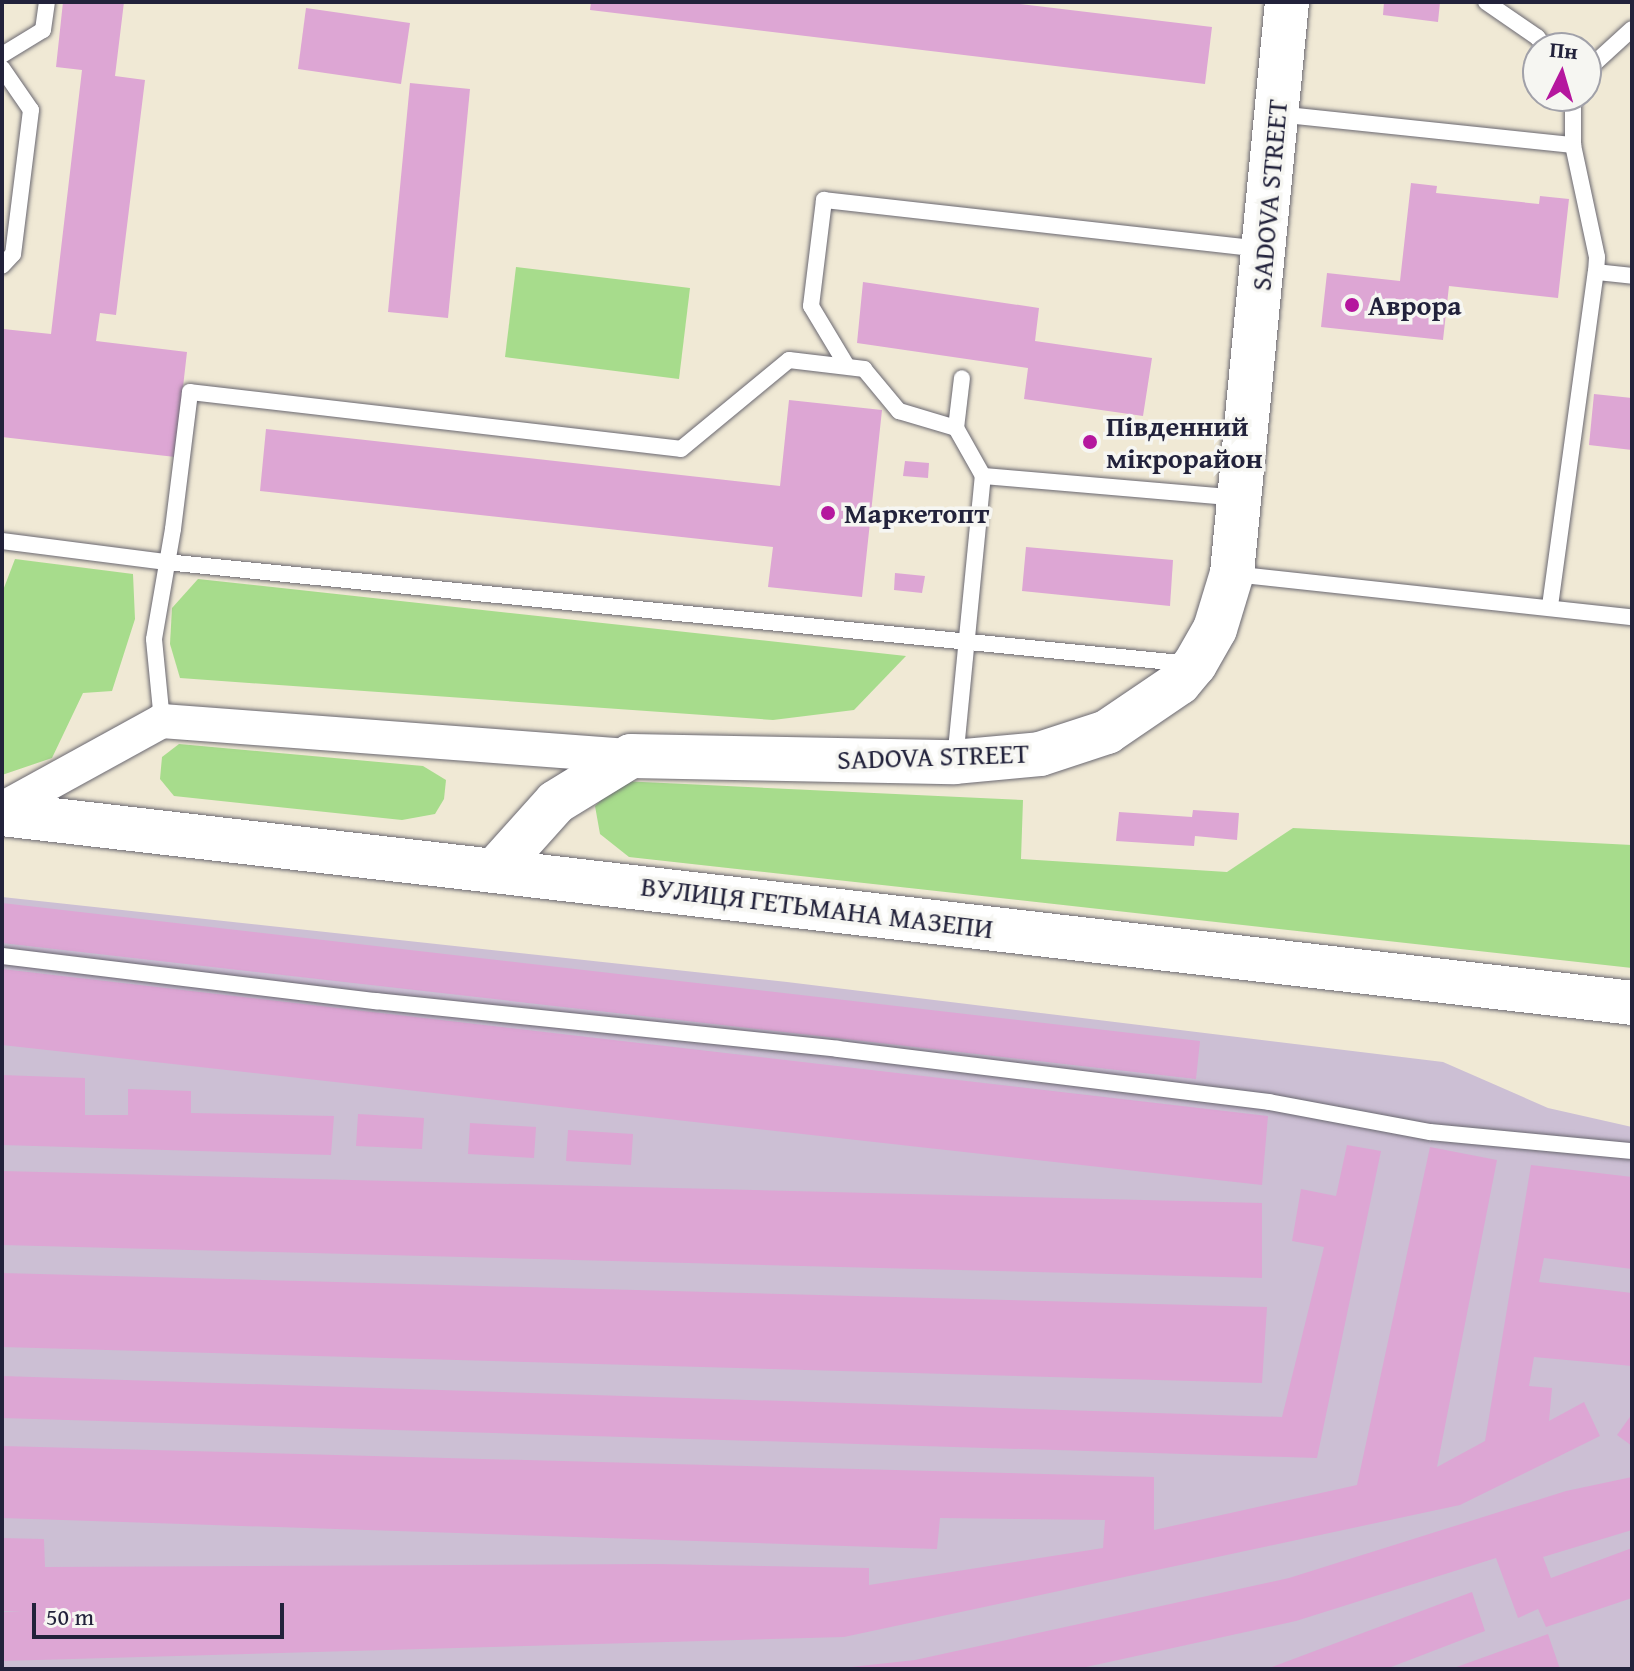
<!DOCTYPE html>
<html>
<head>
<meta charset="utf-8">
<style>
	body { margin:0 }
	#map { position:relative; width:1634px; height:1671px; overflow:hidden; background:#f0e9d5; font-family:"Gentium Book Plus",serif }
	div>[style] { position:absolute }
	[style*='--x'] { left:calc(var(--x)*1px); top:calc(var(--y)*1px); width:calc(var(--w)*1px); rotate:calc(var(--a)*1deg) }
	.industrial>* { inset:0; background:#ccbfd4 }
	.green>* { inset:0; background:#a7dc8c }
	.building>* { inset:0; background:#dda6d4 }
	.roads { filter:drop-shadow(0 0 2px #6a6871) drop-shadow(0 0 2px #6a6871) }
	.lane>* { height:16px; margin:-8px; padding:0 8px; transform-origin:8px; border-radius:8px; background:#fff }
	.street>* { height:34px; margin:-17px; padding:0 17px; transform-origin:17px; border-radius:17px; background:#fff }
	.secondary>* { height:44px; margin:-22px; padding:0 22px; transform-origin:22px; border-radius:22px; background:#fff }
	.highway>* { height:44px; margin:-22px; padding:0 22px; transform-origin:22px; border-radius:22px; background:#fff }
	.dots>* { width:22px; height:22px; translate:-50% -50%; box-sizing:border-box; border:4px solid #f6f6f2; border-radius:50% }
	span { translate:-50% -50%; white-space:nowrap; text-align:center; line-height:1.15; -webkit-text-stroke:7px #f6f6f2; paint-order:stroke }
	.street-label { font-size:28px; color:#22223b }
	.poi-label { font-size:28px; color:#22223b; font-weight:700 }
	.left { translate:0 -50%; text-align:left }
	.frame { position:absolute; inset:0; border:4px solid #22223b; pointer-events:none }
	.north { position:absolute; left:1522px; top:32px; width:80px; height:80px; box-sizing:border-box; background:#f6f6f2; border:2px solid #a1a1a9; border-radius:50%; rotate:5deg; font-size:22px; font-weight:700; line-height:32px; text-align:center; color:#22223b }
	.north::after { content:''; display:block; margin:auto; width:28px; height:36px; background:#b5179e; clip-path:polygon(50% 0,100% 100%,50% 72%,0 100%) }
	.scale { position:absolute; left:32px; top:1603px; width:252px; height:36px; box-sizing:border-box; border:4px solid #22223b; border-top:0; padding-left:10px; font-size:24px; line-height:28px; white-space:nowrap; color:#22223b; -webkit-text-stroke:6px #f6f6f2; paint-order:stroke }
</style>
</head>
<body>
<div id="map">
	<div class="industrial">
		<i style="clip-path:polygon(2px 897px,787px 982px,1443px 1062px,1548px 1108px,1632px 1127px,1632px 1669px,2px 1669px)"></i>
	</div>
	<div class="green">
		<i style="clip-path:polygon(516px 267px,690px 288px,679px 379px,505px 357px)"></i>
		<i style="clip-path:polygon(15px 559px,133px 574px,135px 619px,112px 691px,83px 693px,52px 758px,2px 775px,2px 593px)"></i>
		<i style="clip-path:polygon(198px 579px,842px 649px,906px 656px,854px 710px,773px 720px,180px 678px,170px 644px,172px 608px)"></i>
		<i style="clip-path:polygon(179px 744px,423px 766px,446px 780px,444px 799px,435px 814px,402px 820px,174px 796px,160px 779px,162px 757px)"></i>
		<i style="clip-path:polygon(621px 781px,1023px 800px,1021px 859px,1227px 872px,1293px 828px,1632px 845px,1632px 968px,629px 857px,600px 834px,595px 806px)"></i>
	</div>
	<div class="building">
		<i style="clip-path:polygon(63px 2px,124px 2px,115px 76px,145px 80px,116px 315px,100px 313px,96px 341px,187px 352px,175px 457px,2px 437px,3px 329px,51px 334px,82px 70px,56px 67px)"></i>
		<i style="clip-path:polygon(591px 2px,1004px 2px,1212px 27px,1205px 84px,590px 10px)"></i>
		<i style="clip-path:polygon(1384px 2px,1440px 2px,1438px 22px,1383px 15px)"></i>
		<i style="clip-path:polygon(306px 8px,410px 23px,401px 84px,298px 69px)"></i>
		<i style="clip-path:polygon(410px 83px,470px 89px,448px 318px,388px 312px)"></i>
		<i style="clip-path:polygon(1411px 183px,1437px 186px,1436px 193px,1539px 204px,1540px 196px,1569px 199px,1558px 298px,1449px 286px,1443px 340px,1321px 327px,1327px 273px,1400px 281px)"></i>
		<i style="clip-path:polygon(863px 282px,1039px 308px,1035px 341px,1152px 358px,1143px 416px,1024px 399px,1028px 368px,857px 343px)"></i>
		<i style="clip-path:polygon(1594px 394px,1632px 398px,1632px 450px,1589px 445px)"></i>
		<i style="clip-path:polygon(789px 400px,882px 410px,862px 597px,768px 587px,773px 547px,260px 491px,266px 429px,780px 486px)"></i>
		<i style="clip-path:polygon(905px 461px,929px 463px,928px 478px,903px 476px)"></i>
		<i style="clip-path:polygon(1026px 547px,1173px 560px,1170px 606px,1022px 591px)"></i>
		<i style="clip-path:polygon(895px 573px,925px 576px,922px 593px,894px 590px)"></i>
		<i style="clip-path:polygon(1193px 810px,1239px 813px,1237px 840px,1195px 836px,1194px 846px,1116px 841px,1119px 812px,1192px 817px)"></i>
		<i style="clip-path:polygon(2px 903px,1200px 1041px,1196px 1079px,2px 943px)"></i>
		<i style="clip-path:polygon(2px 969px,1268px 1116px,1262px 1185px,2px 1045px)"></i>
		<i style="clip-path:polygon(2px 1075px,85px 1078px,85px 1115px,128px 1115px,128px 1089px,191px 1091px,191px 1113px,334px 1116px,331px 1155px,2px 1145px)"></i>
		<i style="clip-path:polygon(358px 1114px,424px 1118px,422px 1149px,356px 1146px)"></i>
		<i style="clip-path:polygon(470px 1123px,536px 1127px,534px 1158px,468px 1154px)"></i>
		<i style="clip-path:polygon(568px 1130px,633px 1134px,631px 1165px,566px 1161px)"></i>
		<i style="clip-path:polygon(1347px 1145px,1381px 1151px,1317px 1458px,2px 1418px,2px 1376px,1282px 1417px,1324px 1247px,1292px 1241px,1301px 1189px,1336px 1196px)"></i>
		<i style="clip-path:polygon(1430px 1147px,1497px 1160px,1437px 1467px,1485px 1441px,1531px 1165px,1632px 1177px,1632px 1269px,1544px 1258px,1539px 1282px,1632px 1293px,1632px 1366px,1534px 1357px,1529px 1386px,1552px 1388px,1549px 1421px,1584px 1402px,1600px 1436px,1460px 1505px,844px 1637px,2px 1661px,2px 1612px,22px 1612px,2px 1611px,2px 1538px,44px 1539px,45px 1567px,656px 1564px,869px 1568px,869px 1585px,1103px 1548px,1105px 1520px,940px 1518px,937px 1549px,2px 1518px,2px 1446px,1154px 1477px,1154px 1530px,1357px 1485px)"></i>
		<i style="clip-path:polygon(2px 1171px,1262px 1203px,1262px 1278px,2px 1245px)"></i>
		<i style="clip-path:polygon(2px 1273px,1267px 1307px,1262px 1383px,2px 1347px)"></i>
		<i style="clip-path:polygon(1632px 1414px,1632px 1446px,1617px 1435px)"></i>
		<i style="clip-path:polygon(1632px 1477px,1632px 1530px,1543px 1557px,1551px 1578px,1632px 1548px,1632px 1598px,1546px 1627px,1538px 1609px,1518px 1618px,1496px 1558px,1296px 1621px,1077px 1669px,833px 1669px,915px 1660px,1289px 1578px,1566px 1491px)"></i>
		<i style="clip-path:polygon(1472px 1592px,1485px 1631px,1386px 1669px,1267px 1669px)"></i>
		<i style="clip-path:polygon(1548px 1634px,1560px 1669px,1451px 1669px)"></i>
	</div>
	<div class="roads">
		<div class="lane">
			<i style="--x:1486;--y:2;--w:62;--a:34.5"></i>
			<i style="--x:1537;--y:37;--w:14;--a:51"></i>
			<i style="--x:2;--y:55;--w:48;--a:-31.4"></i>
			<i style="--x:43;--y:30;--w:28;--a:-82"></i>
			<i style="--x:2;--y:68;--w:51;--a:55.4"></i>
			<i style="--x:31;--y:110;--w:145;--a:97.1"></i>
			<i style="--x:13;--y:254;--w:16;--a:133"></i>
			<i style="--x:1586;--y:71;--w:62;--a:-42.4"></i>
			<i style="--x:1277;--y:114;--w:298;--a:6"></i>
			<i style="--x:1573;--y:145;--w:49;--a:-90"></i>
			<i style="--x:1596;--y:272;--w:36;--a:6"></i>
			<i style="--x:847;--y:366;--w:70;--a:-121"></i>
			<i style="--x:811;--y:306;--w:107;--a:-83"></i>
			<i style="--x:824;--y:200;--w:441;--a:6.4"></i>
			<i style="--x:956;--y:428;--w:50;--a:-83.2"></i>
			<i style="--x:2;--y:541;--w:164;--a:7.3"></i>
			<i style="--x:165;--y:562;--w:1030;--a:5.68"></i>
			<i style="--x:1233;--y:574;--w:401;--a:6.2"></i>
			<i style="--x:1550;--y:606;--w:337;--a:-82.2"></i>
			<i style="--x:1596;--y:272;--w:15;--a:-86"></i>
			<i style="--x:1597;--y:257;--w:115;--a:-102.1"></i>
			<i style="--x:162;--y:721;--w:82;--a:-95.6"></i>
			<i style="--x:154;--y:639;--w:112;--a:-80.2"></i>
			<i style="--x:173;--y:529;--w:138;--a:-82.9"></i>
			<i style="--x:190;--y:392;--w:494;--a:6.6"></i>
			<i style="--x:681;--y:449;--w:140;--a:-39.5"></i>
			<i style="--x:789;--y:360;--w:76;--a:6.8"></i>
			<i style="--x:864;--y:369;--w:55;--a:50.2"></i>
			<i style="--x:899;--y:411;--w:59;--a:16.6"></i>
			<i style="--x:956;--y:428;--w:55;--a:60.6"></i>
			<i style="--x:955;--y:760;--w:285;--a:-84.4"></i>
			<i style="--x:983;--y:476;--w:256;--a:4.9"></i>
			<i style="--x:2;--y:956;--w:377;--a:6.9"></i>
			<i style="--x:376;--y:1001;--w:464;--a:5.9"></i>
			<i style="--x:838;--y:1049;--w:434;--a:7"></i>
			<i style="--x:1269;--y:1102;--w:164;--a:10.6"></i>
			<i style="--x:1430;--y:1132;--w:203;--a:5.4"></i>
		</div>
		<div class="street">
			<i style="--x:2;--y:809;--w:183;--a:-28.8"></i>
			<i style="--x:162;--y:721;--w:470;--a:4.3"></i>
		</div>
		<div class="secondary">
			<i style="--x:495;--y:870;--w:91;--a:-48.1"></i>
			<i style="--x:556;--y:802;--w:88;--a:-31.5"></i>
			<i style="--x:631;--y:756;--w:323;--a:1.1"></i>
			<i style="--x:954;--y:762;--w:86;--a:-5.3"></i>
			<i style="--x:1040;--y:754;--w:71;--a:-18.2"></i>
			<i style="--x:1107;--y:732;--w:87;--a:-34.2"></i>
			<i style="--x:1179;--y:683;--w:25;--a:-50"></i>
			<i style="--x:1195;--y:664;--w:40;--a:-60.3"></i>
			<i style="--x:1215;--y:629;--w:59;--a:-73.1"></i>
			<i style="--x:1232;--y:573;--w:574;--a:-84.5"></i>
		</div>
		<div class="highway">
			<i style="--x:2;--y:814;--w:1641;--a:6.61"></i>
		</div>
	</div>
	<div class="dots">
		<i style="left:1352px;top:305px;background:#b5179e"></i>
		<i style="left:1090px;top:442px;background:#b5179e"></i>
		<i style="left:828px;top:513px;background:#b5179e"></i>
	</div>
	<div class="street-label">
		<span style="left:1269px;top:195px;rotate:-85deg">SADOVA STREET</span>
		<span style="left:933px;top:756px;rotate:-2deg">SADOVA STREET</span>
		<span style="left:817px;top:907px;rotate:7deg">ВУЛИЦЯ ГЕТЬМАНА МАЗЕПИ</span>
	</div>
	<div class="poi-label">
		<span class="left" style="left:1368px;top:305px">Аврора</span>
		<span class="left" style="left:1106px;top:442px">Південний<br>мікрорайон</span>
		<span class="left" style="left:844px;top:513px">Маркетопт</span>
	</div>
	<div class="frame"></div>
	<div class="north">Пн</div>
	<div class="scale">50 m</div>
</div>
</body>
</html>
